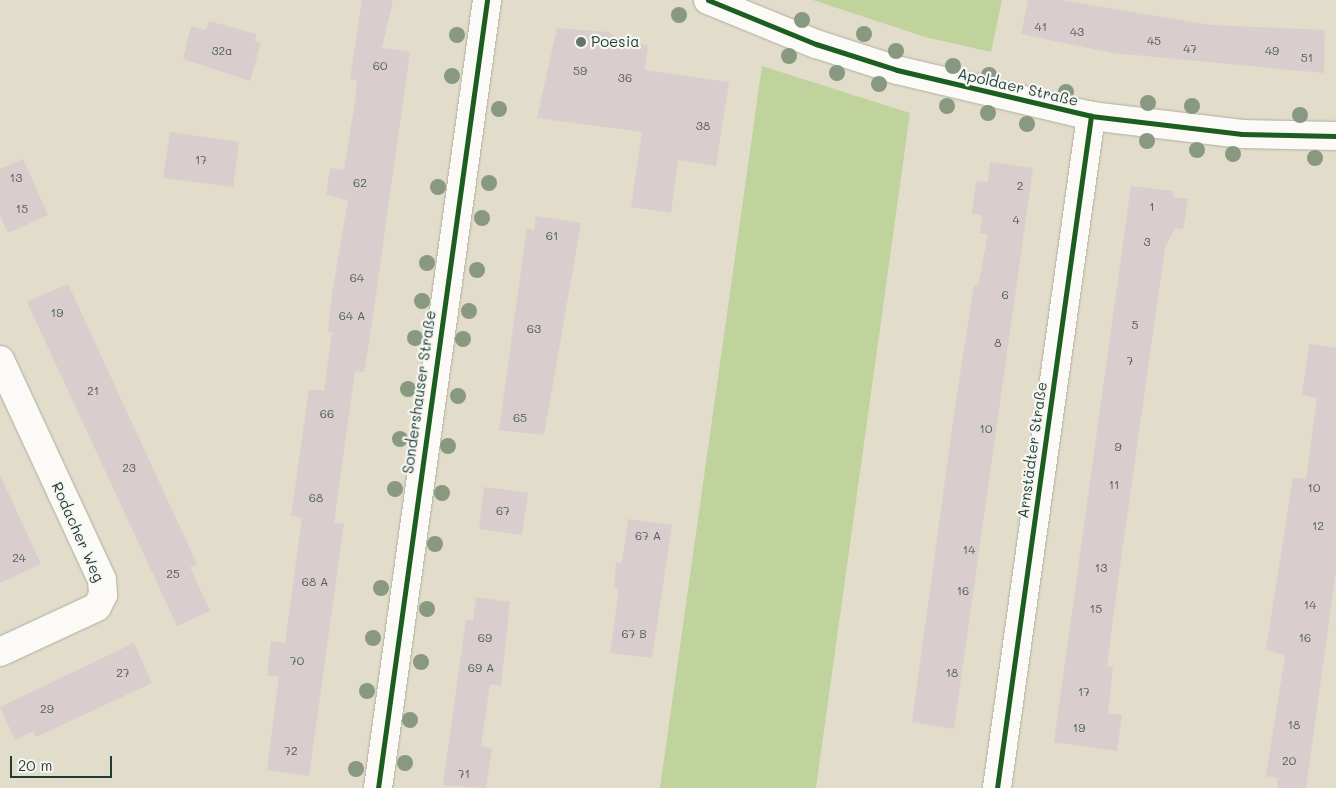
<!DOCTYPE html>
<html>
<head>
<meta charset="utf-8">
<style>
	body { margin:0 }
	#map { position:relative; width:1336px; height:788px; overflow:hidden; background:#e2dcca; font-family:Mali,sans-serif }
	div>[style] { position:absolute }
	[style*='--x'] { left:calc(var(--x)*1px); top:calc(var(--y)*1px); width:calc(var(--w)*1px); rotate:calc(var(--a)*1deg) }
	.green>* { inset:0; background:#c0d39c }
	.building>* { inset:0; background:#d9cdcd }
	.roads { filter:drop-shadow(0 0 1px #afaea2) drop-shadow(0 0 1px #afaea2) }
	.minor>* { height:28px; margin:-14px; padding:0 14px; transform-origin:14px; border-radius:14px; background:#fbfaf7 }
	.cycleway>* { height:5px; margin:-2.5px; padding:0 2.5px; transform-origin:2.5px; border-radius:2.5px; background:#1b5e20 }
	.trees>* { width:16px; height:16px; margin:-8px; border-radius:50%; background:#899880 }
	.dots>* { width:14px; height:14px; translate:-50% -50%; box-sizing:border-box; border:2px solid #f6f6f2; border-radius:50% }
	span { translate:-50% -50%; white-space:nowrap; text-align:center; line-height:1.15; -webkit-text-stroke:4.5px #f6f6f2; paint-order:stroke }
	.number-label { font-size:12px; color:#4e615a }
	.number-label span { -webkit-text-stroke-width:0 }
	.poi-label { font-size:15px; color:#1f3d34 }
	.left { translate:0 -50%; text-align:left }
	.street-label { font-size:15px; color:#1f3d34 }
	.scale { position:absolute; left:10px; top:756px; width:102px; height:22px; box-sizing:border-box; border:2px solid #1f3d34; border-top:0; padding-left:6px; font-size:15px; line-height:18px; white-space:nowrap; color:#1f3d34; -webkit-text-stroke:4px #f6f6f2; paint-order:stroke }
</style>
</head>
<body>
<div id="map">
	<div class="green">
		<i style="clip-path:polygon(813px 0,1002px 0,991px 52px,925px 37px)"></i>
		<i style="clip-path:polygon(762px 66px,910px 113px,816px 788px,660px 788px)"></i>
	</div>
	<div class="building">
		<i style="clip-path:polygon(362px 0,393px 0,382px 48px,410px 52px,370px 337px,364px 372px,355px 371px,334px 523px,344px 524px,309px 776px,267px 770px,279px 677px,267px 675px,271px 641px,285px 643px,302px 518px,291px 516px,309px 389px,324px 391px,332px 332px,328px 332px,332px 294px,348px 200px,326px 195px,330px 168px,344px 170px,355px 102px,357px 80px,350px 79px)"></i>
		<i style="clip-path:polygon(1028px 0,1060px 0,1210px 25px,1325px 30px,1324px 73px,1113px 53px,1021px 34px)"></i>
		<i style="clip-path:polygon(209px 21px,256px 34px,255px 42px,261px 43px,250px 81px,183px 59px,191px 26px,206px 30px)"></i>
		<i style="clip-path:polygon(557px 28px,609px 32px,621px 41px,648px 45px,645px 70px,729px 82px,716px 166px,678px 160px,671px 213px,631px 207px,642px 132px,537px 118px)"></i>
		<i style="clip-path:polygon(170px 132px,239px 142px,233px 187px,163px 178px)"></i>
		<i style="clip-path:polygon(23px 159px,48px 215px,8px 233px,0 215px,0 169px)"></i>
		<i style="clip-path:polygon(990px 162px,1033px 168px,954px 729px,912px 722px,955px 407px,974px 285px,978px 286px,988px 234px,980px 233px,982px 215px,972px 214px,976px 181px,988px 182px)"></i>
		<i style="clip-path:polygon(1131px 186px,1173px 191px,1173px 197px,1188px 199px,1183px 229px,1175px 228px,1165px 248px,1117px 588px,1107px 667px,1113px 667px,1108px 713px,1122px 715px,1117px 751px,1054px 742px)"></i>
		<i style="clip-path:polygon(536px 216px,581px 223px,544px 435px,499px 430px,527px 228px,534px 230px)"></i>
		<i style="clip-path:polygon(68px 284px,197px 564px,190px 567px,210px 611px,177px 626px,27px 302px)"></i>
		<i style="clip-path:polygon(1309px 344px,1336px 348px,1336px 572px,1306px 788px,1277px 788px,1278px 778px,1266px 776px,1285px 656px,1266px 649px,1293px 477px,1306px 479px,1317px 398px,1302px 395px)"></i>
		<i style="clip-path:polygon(0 475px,41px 564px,0 583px)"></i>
		<i style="clip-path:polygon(484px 487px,528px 493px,522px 535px,479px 529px)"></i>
		<i style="clip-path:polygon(628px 519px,672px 525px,652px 658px,610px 653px,619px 589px,614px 588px,616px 562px,622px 563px)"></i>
		<i style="clip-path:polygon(476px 597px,510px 602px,501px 686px,490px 684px,481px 746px,492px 748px,486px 788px,443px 785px,466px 619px,473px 621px)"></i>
		<i style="clip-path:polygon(134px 643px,152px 683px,36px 737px,33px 731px,15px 740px,0 707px)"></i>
	</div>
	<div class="roads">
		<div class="minor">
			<i style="--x:708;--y:0;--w:117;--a:22.2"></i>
			<i style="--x:816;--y:44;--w:85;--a:17.8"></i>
			<i style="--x:897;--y:70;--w:199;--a:13.3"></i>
			<i style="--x:1091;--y:116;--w:152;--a:6.8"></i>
			<i style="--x:1242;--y:134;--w:94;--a:1.2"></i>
			<i style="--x:0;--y:360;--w:242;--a:65.1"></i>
			<i style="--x:102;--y:580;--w:15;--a:86"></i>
			<i style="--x:103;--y:595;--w:13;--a:117"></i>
			<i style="--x:97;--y:607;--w:107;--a:155.1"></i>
			<i style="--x:378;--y:788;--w:796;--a:-82.12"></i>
			<i style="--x:997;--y:788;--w:679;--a:-82.04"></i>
		</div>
	</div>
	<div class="cycleway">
		<i style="--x:708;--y:0;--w:117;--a:22.2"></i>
		<i style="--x:816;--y:44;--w:85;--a:17.8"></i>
		<i style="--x:897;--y:70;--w:199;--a:13.3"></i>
		<i style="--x:1091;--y:116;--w:152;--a:6.8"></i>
		<i style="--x:1242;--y:134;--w:94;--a:1.2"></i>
		<i style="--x:378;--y:788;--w:796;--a:-82.12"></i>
		<i style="--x:997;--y:788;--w:679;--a:-82.04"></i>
	</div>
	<div class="trees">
		<i style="left:679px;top:15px"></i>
		<i style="left:802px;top:20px"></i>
		<i style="left:864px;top:34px"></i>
		<i style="left:457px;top:35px"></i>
		<i style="left:896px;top:51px"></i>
		<i style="left:789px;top:56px"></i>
		<i style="left:953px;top:66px"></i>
		<i style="left:837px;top:73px"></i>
		<i style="left:989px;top:75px"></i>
		<i style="left:452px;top:76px"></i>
		<i style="left:879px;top:84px"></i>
		<i style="left:1066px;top:92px"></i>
		<i style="left:1148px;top:103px"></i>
		<i style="left:947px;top:106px"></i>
		<i style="left:1192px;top:106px"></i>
		<i style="left:499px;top:109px"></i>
		<i style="left:988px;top:113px"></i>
		<i style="left:1300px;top:115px"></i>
		<i style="left:1027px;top:124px"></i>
		<i style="left:1147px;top:141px"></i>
		<i style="left:1197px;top:150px"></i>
		<i style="left:1233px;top:154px"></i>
		<i style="left:1315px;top:158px"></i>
		<i style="left:489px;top:183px"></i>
		<i style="left:438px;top:187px"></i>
		<i style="left:482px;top:218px"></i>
		<i style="left:427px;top:263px"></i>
		<i style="left:477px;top:270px"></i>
		<i style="left:422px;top:301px"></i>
		<i style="left:469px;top:311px"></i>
		<i style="left:415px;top:338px"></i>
		<i style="left:463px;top:339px"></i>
		<i style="left:408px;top:389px"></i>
		<i style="left:458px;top:396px"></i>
		<i style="left:400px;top:439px"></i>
		<i style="left:448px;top:446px"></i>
		<i style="left:395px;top:489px"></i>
		<i style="left:442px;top:493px"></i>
		<i style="left:435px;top:544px"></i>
		<i style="left:381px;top:588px"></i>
		<i style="left:427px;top:609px"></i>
		<i style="left:373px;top:638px"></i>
		<i style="left:421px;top:662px"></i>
		<i style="left:367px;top:691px"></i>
		<i style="left:410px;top:720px"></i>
		<i style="left:405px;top:763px"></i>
		<i style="left:356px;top:769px"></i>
	</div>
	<div class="dots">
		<i style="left:581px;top:42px;background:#637568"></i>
	</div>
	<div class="number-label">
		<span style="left:1041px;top:27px">41</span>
		<span style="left:1077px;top:32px">43</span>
		<span style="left:1154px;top:41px">45</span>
		<span style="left:1190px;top:49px">47</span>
		<span style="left:222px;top:51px">32a</span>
		<span style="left:1272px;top:51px">49</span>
		<span style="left:1307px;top:58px">51</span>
		<span style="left:380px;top:66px">60</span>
		<span style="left:580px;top:71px">59</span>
		<span style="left:625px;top:78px">36</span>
		<span style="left:703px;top:126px">38</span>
		<span style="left:201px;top:160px">17</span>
		<span style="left:16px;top:178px">13</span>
		<span style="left:360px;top:183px">62</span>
		<span style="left:1020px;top:186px">2</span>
		<span style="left:1152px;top:207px">1</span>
		<span style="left:22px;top:209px">15</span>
		<span style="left:1016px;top:220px">4</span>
		<span style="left:552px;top:236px">61</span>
		<span style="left:1147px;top:242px">3</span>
		<span style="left:357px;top:278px">64</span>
		<span style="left:1005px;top:295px">6</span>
		<span style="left:57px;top:313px">19</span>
		<span style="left:352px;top:316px">64 A</span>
		<span style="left:1135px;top:325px">5</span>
		<span style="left:534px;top:329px">63</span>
		<span style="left:998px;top:343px">8</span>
		<span style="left:1130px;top:361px">7</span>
		<span style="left:93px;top:391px">21</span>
		<span style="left:327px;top:414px">66</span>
		<span style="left:520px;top:418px">65</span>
		<span style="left:986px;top:429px">10</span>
		<span style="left:1118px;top:447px">9</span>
		<span style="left:129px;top:468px">23</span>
		<span style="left:1114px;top:485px">11</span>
		<span style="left:1314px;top:488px">10</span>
		<span style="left:316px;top:498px">68</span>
		<span style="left:503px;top:511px">67</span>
		<span style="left:1318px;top:526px">12</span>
		<span style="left:648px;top:536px">67 A</span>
		<span style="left:969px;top:550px">14</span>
		<span style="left:19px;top:558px">24</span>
		<span style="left:1101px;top:568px">13</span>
		<span style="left:173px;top:574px">25</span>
		<span style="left:315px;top:582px">68 A</span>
		<span style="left:963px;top:591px">16</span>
		<span style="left:1310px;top:605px">14</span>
		<span style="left:1096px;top:609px">15</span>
		<span style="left:634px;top:634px">67 B</span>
		<span style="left:485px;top:638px">69</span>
		<span style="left:1305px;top:638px">16</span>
		<span style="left:297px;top:661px">70</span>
		<span style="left:481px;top:668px">69 A</span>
		<span style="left:123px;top:673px">27</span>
		<span style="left:952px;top:673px">18</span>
		<span style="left:1084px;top:692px">17</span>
		<span style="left:47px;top:709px">29</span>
		<span style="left:1294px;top:725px">18</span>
		<span style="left:1079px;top:728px">19</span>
		<span style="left:291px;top:751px">72</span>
		<span style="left:1289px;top:761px">20</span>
		<span style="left:464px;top:774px">71</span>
	</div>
	<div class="poi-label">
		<span class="left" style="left:591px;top:42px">Poesia</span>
	</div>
	<div class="street-label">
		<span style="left:1018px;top:87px;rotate:13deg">Apoldaer Straße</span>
		<span style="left:419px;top:392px;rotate:-82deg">Sondershauser Straße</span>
		<span style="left:1032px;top:450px;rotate:-82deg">Arnstädter Straße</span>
		<span style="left:78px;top:532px;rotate:66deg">Rodacher Weg</span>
	</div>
	<div class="scale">20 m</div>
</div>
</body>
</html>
